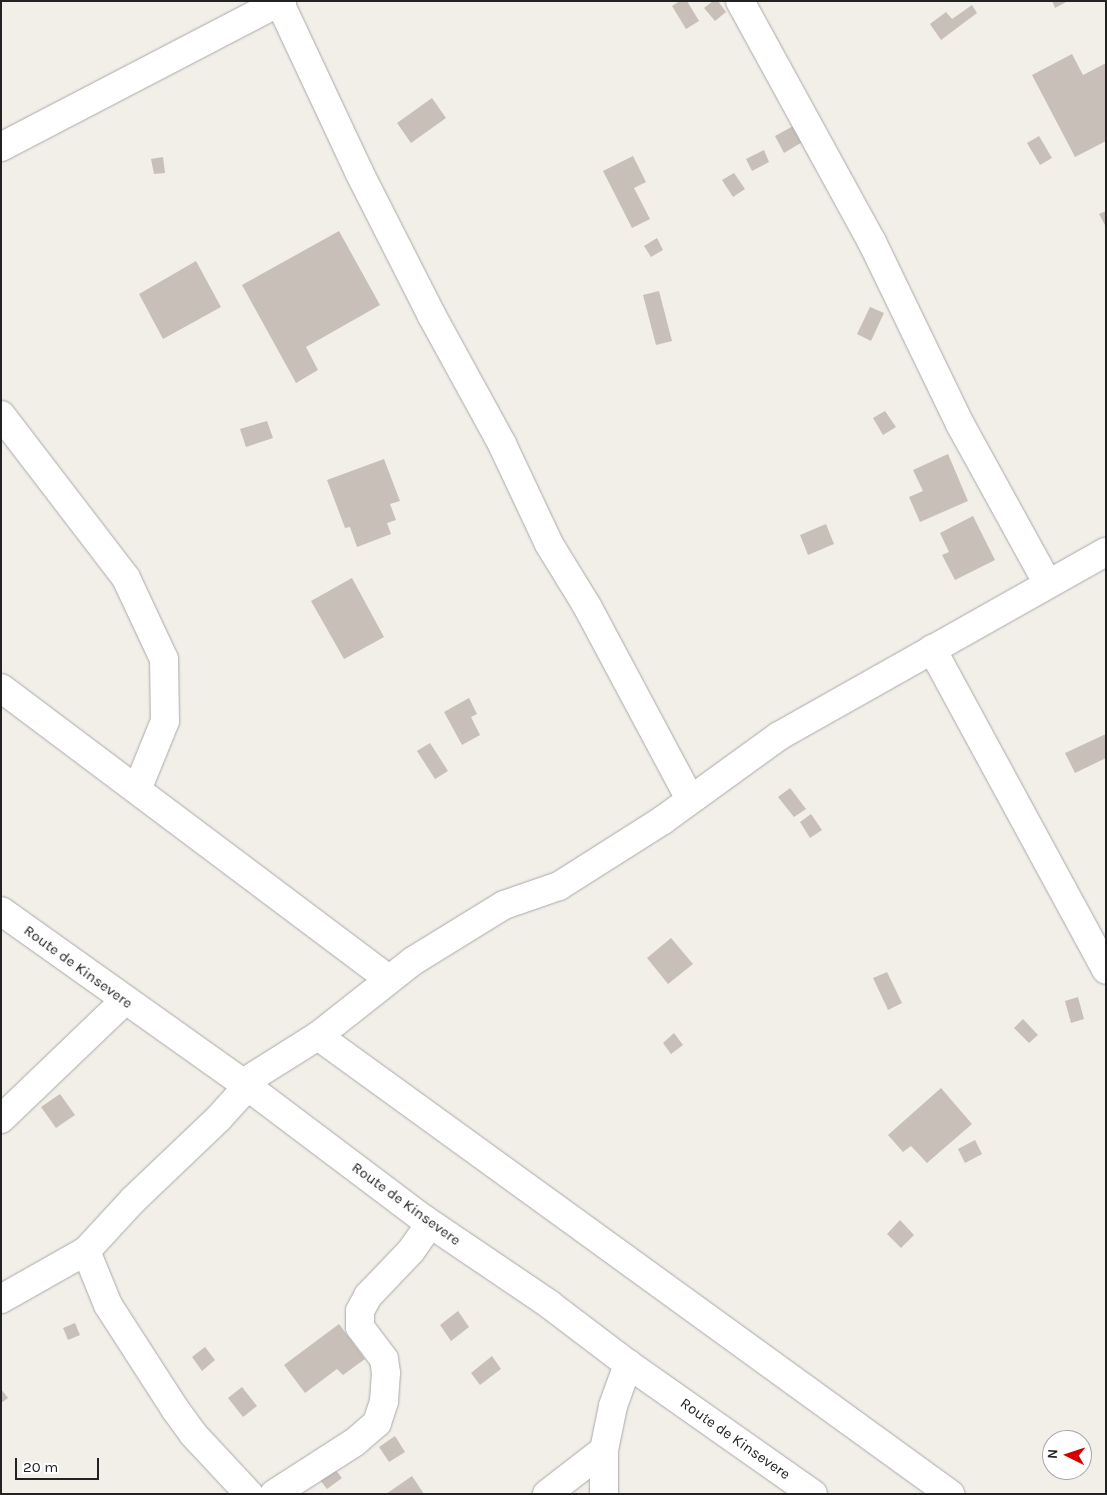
<!DOCTYPE html>
<html>
<head>
<meta charset="utf-8">
<style>
	body { margin:0 }
	#map { position:relative; width:1107px; height:1495px; overflow:hidden; background:#f2efe9; font-family:Karla,sans-serif }
	div>[style] { position:absolute }
	[style*='--x'] { left:calc(var(--x)*1px); top:calc(var(--y)*1px); width:calc(var(--w)*1px); rotate:calc(var(--a)*1deg) }
	.building>* { inset:0; background:#c7bfb8 }
	.roads { filter:drop-shadow(0 0 1px #a9a9a9) drop-shadow(0 0 1px #a9a9a9) }
	.minor>* { height:28px; margin:-14px; padding:0 14px; transform-origin:14px; border-radius:14px; background:#fff }
	span { translate:-50% -50%; white-space:nowrap; text-align:center; line-height:1.15; -webkit-text-stroke:5px #fff; paint-order:stroke }
	.street-label { font-size:15px; color:#222 }
	.frame { position:absolute; inset:0; border:2px solid #222; pointer-events:none }
	.north { position:absolute; left:1042px; top:1430px; width:50px; height:50px; box-sizing:border-box; background:#fff; border:1px solid #a7a7a7; border-radius:50%; rotate:274deg; font-size:14px; font-weight:700; line-height:20px; text-align:center; color:#222 }
	.north::after { content:''; display:block; margin:auto; width:18px; height:22px; background:#d40000; clip-path:polygon(50% 0,100% 100%,50% 72%,0 100%) }
	.scale { position:absolute; left:15px; top:1458px; width:84px; height:22px; box-sizing:border-box; border:2px solid #222; border-top:0; padding-left:6px; font-size:15px; line-height:18px; white-space:nowrap; color:#222; -webkit-text-stroke:4px #fff; paint-order:stroke }
</style>
</head>
<body>
<div id="map">
	<div class="building">
		<i style="clip-path:polygon(680px 1px,687px 1px,699px 21px,686px 29px,672px 6px)"></i>
		<i style="clip-path:polygon(713px 1px,718px 1px,726px 12px,715px 21px,704px 8px)"></i>
		<i style="clip-path:polygon(1052px 1px,1068px 1px,1055px 8px)"></i>
		<i style="clip-path:polygon(972px 5px,977px 13px,941px 40px,930px 24px,946px 12px,952px 19px)"></i>
		<i style="clip-path:polygon(1072px 54px,1083px 75px,1106px 63px,1106px 141px,1075px 157px,1032px 75px)"></i>
		<i style="clip-path:polygon(432px 98px,446px 118px,411px 143px,397px 123px)"></i>
		<i style="clip-path:polygon(795px 125px,804px 141px,784px 153px,775px 136px)"></i>
		<i style="clip-path:polygon(1039px 136px,1052px 158px,1040px 165px,1027px 143px)"></i>
		<i style="clip-path:polygon(764px 150px,769px 162px,752px 171px,746px 159px)"></i>
		<i style="clip-path:polygon(633px 156px,646px 182px,634px 188px,650px 219px,632px 228px,603px 171px)"></i>
		<i style="clip-path:polygon(163px 157px,165px 173px,154px 174px,151px 159px)"></i>
		<i style="clip-path:polygon(734px 173px,745px 189px,733px 197px,722px 180px)"></i>
		<i style="clip-path:polygon(1106px 211px,1106px 227px,1099px 214px)"></i>
		<i style="clip-path:polygon(339px 231px,380px 305px,306px 347px,318px 370px,296px 383px,242px 285px)"></i>
		<i style="clip-path:polygon(657px 238px,663px 250px,651px 257px,644px 246px)"></i>
		<i style="clip-path:polygon(196px 261px,221px 307px,163px 339px,139px 294px)"></i>
		<i style="clip-path:polygon(659px 291px,672px 341px,656px 345px,643px 295px)"></i>
		<i style="clip-path:polygon(870px 307px,884px 313px,871px 341px,857px 334px)"></i>
		<i style="clip-path:polygon(885px 411px,896px 427px,883px 435px,873px 418px)"></i>
		<i style="clip-path:polygon(267px 421px,273px 438px,246px 447px,240px 429px)"></i>
		<i style="clip-path:polygon(948px 454px,968px 501px,920px 522px,909px 497px,923px 491px,913px 470px)"></i>
		<i style="clip-path:polygon(384px 459px,400px 501px,390px 504px,396px 520px,387px 523px,391px 534px,357px 547px,350px 527px,345px 528px,327px 480px)"></i>
		<i style="clip-path:polygon(973px 516px,995px 560px,955px 580px,942px 555px,949px 552px,940px 533px)"></i>
		<i style="clip-path:polygon(826px 524px,834px 544px,808px 555px,800px 535px)"></i>
		<i style="clip-path:polygon(352px 578px,384px 637px,344px 659px,311px 601px)"></i>
		<i style="clip-path:polygon(469px 698px,477px 714px,471px 717px,480px 735px,462px 745px,444px 712px)"></i>
		<i style="clip-path:polygon(1106px 734px,1106px 758px,1075px 773px,1065px 753px)"></i>
		<i style="clip-path:polygon(430px 743px,448px 771px,435px 779px,417px 751px)"></i>
		<i style="clip-path:polygon(790px 788px,806px 809px,794px 817px,778px 797px)"></i>
		<i style="clip-path:polygon(811px 814px,822px 830px,810px 838px,800px 822px)"></i>
		<i style="clip-path:polygon(671px 938px,693px 964px,668px 984px,647px 958px)"></i>
		<i style="clip-path:polygon(887px 972px,902px 1003px,888px 1010px,873px 978px)"></i>
		<i style="clip-path:polygon(1078px 997px,1084px 1019px,1071px 1023px,1065px 1001px)"></i>
		<i style="clip-path:polygon(1023px 1019px,1038px 1035px,1029px 1043px,1014px 1028px)"></i>
		<i style="clip-path:polygon(674px 1033px,683px 1045px,671px 1054px,663px 1043px)"></i>
		<i style="clip-path:polygon(941px 1088px,972px 1124px,927px 1163px,911px 1146px,903px 1152px,888px 1135px)"></i>
		<i style="clip-path:polygon(60px 1094px,75px 1115px,56px 1128px,41px 1107px)"></i>
		<i style="clip-path:polygon(975px 1140px,982px 1154px,965px 1163px,958px 1149px)"></i>
		<i style="clip-path:polygon(900px 1220px,914px 1235px,901px 1248px,887px 1234px)"></i>
		<i style="clip-path:polygon(458px 1311px,469px 1327px,451px 1341px,440px 1325px)"></i>
		<i style="clip-path:polygon(75px 1323px,80px 1335px,68px 1340px,63px 1328px)"></i>
		<i style="clip-path:polygon(339px 1324px,365px 1359px,343px 1375px,337px 1369px,305px 1393px,284px 1365px)"></i>
		<i style="clip-path:polygon(205px 1347px,215px 1360px,202px 1371px,192px 1357px)"></i>
		<i style="clip-path:polygon(492px 1356px,501px 1369px,480px 1385px,471px 1373px)"></i>
		<i style="clip-path:polygon(242px 1387px,257px 1406px,243px 1417px,228px 1398px)"></i>
		<i style="clip-path:polygon(1px 1389px,8px 1398px,1px 1403px)"></i>
		<i style="clip-path:polygon(395px 1436px,405px 1452px,389px 1462px,379px 1447px)"></i>
		<i style="clip-path:polygon(330px 1463px,342px 1478px,327px 1489px,316px 1475px)"></i>
		<i style="clip-path:polygon(412px 1476px,424px 1494px,386px 1494px)"></i>
	</div>
	<div class="roads">
		<div class="minor">
			<i style="--x:279;--y:1;--w:189;--a:64.9"></i>
			<i style="--x:359;--y:172;--w:161;--a:63.1"></i>
			<i style="--x:432;--y:316;--w:146;--a:61.3"></i>
			<i style="--x:502;--y:444;--w:110;--a:64.8"></i>
			<i style="--x:549;--y:544;--w:73;--a:58.5"></i>
			<i style="--x:587;--y:606;--w:219;--a:61.9"></i>
			<i style="--x:740;--y:1;--w:275;--a:61.3"></i>
			<i style="--x:872;--y:242;--w:202;--a:64.2"></i>
			<i style="--x:960;--y:424;--w:180;--a:61.2"></i>
			<i style="--x:1;--y:147;--w:317;--a:-27.5"></i>
			<i style="--x:1;--y:415;--w:205;--a:52.5"></i>
			<i style="--x:126;--y:578;--w:89;--a:64.9"></i>
			<i style="--x:164;--y:659;--w:62;--a:89.1"></i>
			<i style="--x:165;--y:721;--w:74;--a:112.1"></i>
			<i style="--x:932;--y:649;--w:365;--a:61.5"></i>
			<i style="--x:1;--y:688;--w:484;--a:36.9"></i>
			<i style="--x:1;--y:911;--w:297;--a:35.4"></i>
			<i style="--x:243;--y:1083;--w:228;--a:37"></i>
			<i style="--x:425;--y:1220;--w:150;--a:34.1"></i>
			<i style="--x:549;--y:1304;--w:99;--a:37.2"></i>
			<i style="--x:628;--y:1364;--w:226;--a:35.1"></i>
			<i style="--x:318;--y:1036;--w:781;--a:35.93"></i>
			<i style="--x:1;--y:1119;--w:170;--a:-43.8"></i>
			<i style="--x:86;--y:1251;--w:58;--a:67.8"></i>
			<i style="--x:108;--y:1305;--w:124;--a:57.2"></i>
			<i style="--x:175;--y:1409;--w:31;--a:54"></i>
			<i style="--x:193;--y:1434;--w:82;--a:47"></i>
			<i style="--x:1;--y:1299;--w:98;--a:-29.5"></i>
			<i style="--x:86;--y:1251;--w:69;--a:-47.3"></i>
			<i style="--x:133;--y:1200;--w:119;--a:-43.6"></i>
			<i style="--x:219;--y:1118;--w:30;--a:-48"></i>
			<i style="--x:239;--y:1096;--w:14;--a:-73"></i>
			<i style="--x:243;--y:1083;--w:89;--a:-32.1"></i>
			<i style="--x:318;--y:1036;--w:121;--a:-38.3"></i>
			<i style="--x:413;--y:961;--w:107;--a:-31.6"></i>
			<i style="--x:504;--y:905;--w:58;--a:-19.1"></i>
			<i style="--x:559;--y:886;--w:123;--a:-32.4"></i>
			<i style="--x:663;--y:820;--w:143;--a:-35.9"></i>
			<i style="--x:779;--y:736;--w:375;--a:-29.4"></i>
			<i style="--x:274;--y:1494;--w:96;--a:-32.7"></i>
			<i style="--x:355;--y:1442;--w:29;--a:-41"></i>
			<i style="--x:377;--y:1423;--w:23;--a:-72"></i>
			<i style="--x:384;--y:1401;--w:28;--a:-86"></i>
			<i style="--x:386;--y:1373;--w:14;--a:-98"></i>
			<i style="--x:384;--y:1359;--w:40;--a:-127"></i>
			<i style="--x:360;--y:1327;--w:16;--a:-90"></i>
			<i style="--x:360;--y:1311;--w:17;--a:-62"></i>
			<i style="--x:368;--y:1296;--w:62;--a:-46.3"></i>
			<i style="--x:411;--y:1251;--w:28;--a:-55"></i>
			<i style="--x:427;--y:1228;--w:8;--a:-104"></i>
			<i style="--x:547;--y:1494;--w:72;--a:-37.7"></i>
			<i style="--x:604;--y:1494;--w:44;--a:-90"></i>
			<i style="--x:604;--y:1450;--w:45;--a:-78.4"></i>
			<i style="--x:613;--y:1406;--w:45;--a:-70.3"></i>
		</div>
	</div>
	<div class="street-label">
		<span style="left:78px;top:967px;rotate:36deg">Route de Kinsevere</span>
		<span style="left:406px;top:1204px;rotate:36deg">Route de Kinsevere</span>
		<span style="left:735px;top:1439px;rotate:35deg">Route de Kinsevere</span>
	</div>
	<div class="frame"></div>
	<div class="north">N</div>
	<div class="scale">20 m</div>
</div>
</body>
</html>
